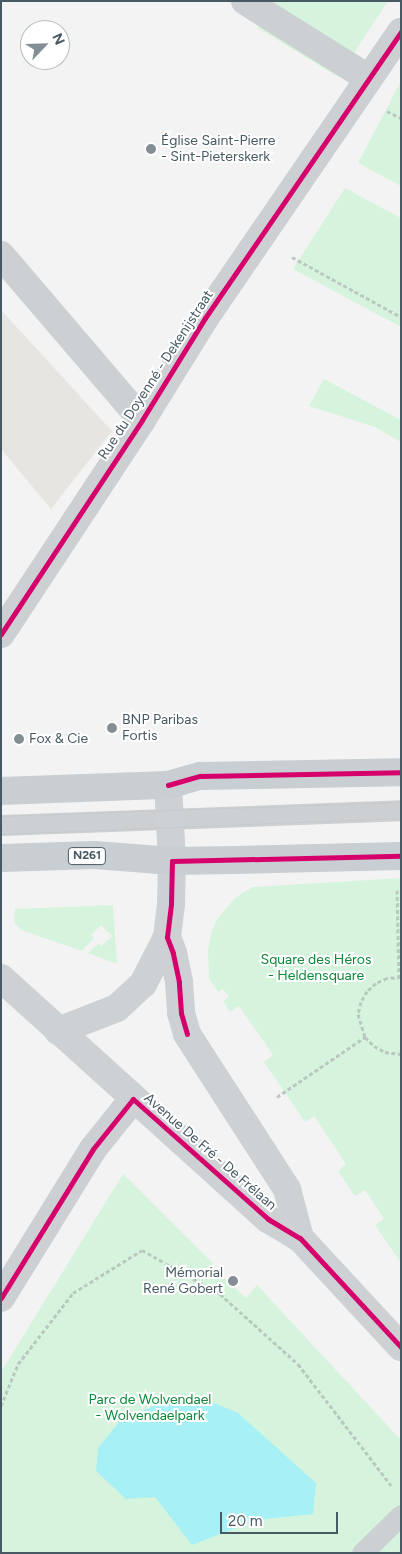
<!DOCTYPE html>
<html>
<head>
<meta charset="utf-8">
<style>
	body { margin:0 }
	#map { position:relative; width:402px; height:1554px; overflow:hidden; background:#f3f3f3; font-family:Figtree,sans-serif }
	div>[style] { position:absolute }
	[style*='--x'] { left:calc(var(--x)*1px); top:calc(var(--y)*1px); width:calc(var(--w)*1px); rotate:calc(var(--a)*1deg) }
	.commercial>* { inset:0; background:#e7e5e1 }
	.green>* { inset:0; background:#d6f4dd }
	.water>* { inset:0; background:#a7f0f5 }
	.path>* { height:3px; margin-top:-1.5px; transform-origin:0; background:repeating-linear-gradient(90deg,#bac8c2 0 4px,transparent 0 6.5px) }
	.lane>* { height:21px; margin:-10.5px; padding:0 10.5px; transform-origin:10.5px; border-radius:10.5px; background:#cdd0d2 }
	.street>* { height:28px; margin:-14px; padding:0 14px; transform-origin:14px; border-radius:14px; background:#cdd0d2 }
	.secondary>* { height:28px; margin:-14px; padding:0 14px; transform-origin:14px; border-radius:14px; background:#cdd1d4 }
	.primary>* { height:28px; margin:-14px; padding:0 14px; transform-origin:14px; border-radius:14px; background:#c8ced1 }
	.tram>* { height:1px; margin:-0.5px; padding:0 0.5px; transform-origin:0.5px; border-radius:0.5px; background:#c7cacc }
	.cycleway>* { height:5px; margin:-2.5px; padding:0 2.5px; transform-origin:2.5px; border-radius:2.5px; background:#d6006c }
	.dots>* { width:14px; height:14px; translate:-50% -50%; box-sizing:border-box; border:2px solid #fff; border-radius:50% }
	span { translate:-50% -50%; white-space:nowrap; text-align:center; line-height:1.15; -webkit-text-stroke:4px #fff; paint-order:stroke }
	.shield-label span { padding:1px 4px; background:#fff; border:1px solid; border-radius:4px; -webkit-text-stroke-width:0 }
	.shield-label { font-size:12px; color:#475962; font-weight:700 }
	.poi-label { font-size:14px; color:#475962 }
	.left { translate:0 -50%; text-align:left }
	.right { translate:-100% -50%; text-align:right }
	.street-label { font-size:14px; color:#475962 }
	.park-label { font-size:14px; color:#0d883a }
	.frame { position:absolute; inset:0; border:2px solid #475962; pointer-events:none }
	.north { position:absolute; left:20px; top:20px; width:50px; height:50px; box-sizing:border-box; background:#fff; border:1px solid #b5bdc0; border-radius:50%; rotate:66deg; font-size:14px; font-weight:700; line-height:20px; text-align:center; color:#475962 }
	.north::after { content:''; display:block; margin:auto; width:18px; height:22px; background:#838f95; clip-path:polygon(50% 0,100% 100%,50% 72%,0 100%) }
	.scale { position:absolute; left:220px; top:1512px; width:118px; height:22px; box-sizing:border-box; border:2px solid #475962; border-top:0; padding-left:6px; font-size:15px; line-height:18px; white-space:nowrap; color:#475962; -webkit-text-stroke:4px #fff; paint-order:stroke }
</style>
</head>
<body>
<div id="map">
	<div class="commercial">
		<i style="clip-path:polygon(1px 310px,112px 431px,51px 509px,1px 449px)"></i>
	</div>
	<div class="green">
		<i style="clip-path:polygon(275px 1px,388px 1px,338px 77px,258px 28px)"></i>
		<i style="clip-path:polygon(401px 81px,401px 186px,358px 163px)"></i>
		<i style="clip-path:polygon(345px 188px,401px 218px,401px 327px,293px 269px)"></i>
		<i style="clip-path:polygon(324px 379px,401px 420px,401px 442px,375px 427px,309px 406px)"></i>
		<i style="clip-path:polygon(401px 878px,401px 1263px,375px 1225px,384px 1219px,365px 1190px,355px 1196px,338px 1171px,346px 1164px,314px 1116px,305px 1122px,264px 1062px,273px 1055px,239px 1006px,230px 1012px,223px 1001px,229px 997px,223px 989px,218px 992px,209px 979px,208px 951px,211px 933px,217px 919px,236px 897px,253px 887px)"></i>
		<i style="clip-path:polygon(113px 905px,117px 964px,88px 953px,99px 943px,102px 946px,112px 936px,101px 925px,91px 935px,94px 938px,82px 951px,21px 930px,14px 922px,15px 909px)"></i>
		<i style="clip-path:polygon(123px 1174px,213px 1263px,211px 1266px,246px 1298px,257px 1285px,401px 1440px,401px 1553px,1px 1553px,1px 1372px)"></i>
	</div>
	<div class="water">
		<i style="clip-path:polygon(207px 1400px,238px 1413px,316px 1483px,313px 1514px,257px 1520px,192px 1545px,155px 1497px,126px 1499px,96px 1471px,98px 1448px,120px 1421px,153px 1406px)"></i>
	</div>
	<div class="path">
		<i style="--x:387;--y:111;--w:16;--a:27"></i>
		<i style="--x:292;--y:257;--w:124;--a:28.8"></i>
		<i style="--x:397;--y:890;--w:87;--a:88.7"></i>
		<i style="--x:401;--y:977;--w:14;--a:176"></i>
		<i style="--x:387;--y:978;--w:12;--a:156"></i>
		<i style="--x:376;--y:983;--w:12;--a:138"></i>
		<i style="--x:367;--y:991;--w:13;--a:119"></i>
		<i style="--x:361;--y:1002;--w:12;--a:104"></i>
		<i style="--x:358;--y:1014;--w:24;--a:73"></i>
		<i style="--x:365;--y:1037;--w:13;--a:45"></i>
		<i style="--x:374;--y:1046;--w:13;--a:29"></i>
		<i style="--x:385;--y:1052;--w:16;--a:7"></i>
		<i style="--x:277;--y:1097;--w:107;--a:-34.3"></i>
		<i style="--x:1;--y:1406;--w:45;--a:-68"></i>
		<i style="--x:18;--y:1364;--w:90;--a:-52.2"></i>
		<i style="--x:73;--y:1293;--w:81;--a:-31.9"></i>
		<i style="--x:142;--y:1250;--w:90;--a:29.4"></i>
		<i style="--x:220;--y:1294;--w:105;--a:41.9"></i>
		<i style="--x:298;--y:1364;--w:153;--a:52.5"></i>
	</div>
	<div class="lane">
		<i style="--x:1;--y:825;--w:400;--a:-2.1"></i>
		<i style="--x:362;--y:1553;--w:54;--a:-44.3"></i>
	</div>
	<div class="street">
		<i style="--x:245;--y:1;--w:145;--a:32"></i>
		<i style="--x:1;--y:255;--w:217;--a:49.5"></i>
		<i style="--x:1;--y:634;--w:256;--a:-56.6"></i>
		<i style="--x:142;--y:420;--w:120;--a:-58.3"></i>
		<i style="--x:205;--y:318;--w:347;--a:-55.6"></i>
		<i style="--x:1;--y:1298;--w:175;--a:-58.3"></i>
		<i style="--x:93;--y:1149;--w:64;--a:-51.3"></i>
	</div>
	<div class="secondary">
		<i style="--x:167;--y:937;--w:17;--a:69"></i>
		<i style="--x:173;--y:953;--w:30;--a:78"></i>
		<i style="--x:179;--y:982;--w:31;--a:86"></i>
		<i style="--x:181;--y:1013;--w:22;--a:74"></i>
		<i style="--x:187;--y:1034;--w:184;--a:57.2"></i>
		<i style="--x:287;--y:1189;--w:51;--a:75.1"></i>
		<i style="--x:1;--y:978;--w:360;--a:42.1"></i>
		<i style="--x:268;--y:1219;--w:37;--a:31"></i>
		<i style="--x:300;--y:1238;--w:149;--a:47.2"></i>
		<i style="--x:58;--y:1031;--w:63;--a:-21.3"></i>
		<i style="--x:117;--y:1008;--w:35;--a:-43"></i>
		<i style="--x:143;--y:984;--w:53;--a:-62.9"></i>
		<i style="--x:167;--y:937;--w:33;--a:-83"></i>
		<i style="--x:171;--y:904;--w:43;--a:-88.7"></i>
		<i style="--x:172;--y:861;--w:76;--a:-93"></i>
	</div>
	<div class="primary">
		<i style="--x:1;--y:791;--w:167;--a:-2.1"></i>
		<i style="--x:168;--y:785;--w:33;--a:-16"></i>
		<i style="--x:200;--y:776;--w:201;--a:-1.1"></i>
		<i style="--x:1;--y:858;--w:94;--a:-1.8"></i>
		<i style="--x:95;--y:855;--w:77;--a:4.5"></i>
		<i style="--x:172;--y:861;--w:63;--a:-0.9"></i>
		<i style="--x:235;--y:860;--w:166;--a:-1.4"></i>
	</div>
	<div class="tram">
		<i style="--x:1;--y:816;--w:400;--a:-2"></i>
		<i style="--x:1;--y:834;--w:400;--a:-2.3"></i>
	</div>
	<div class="cycleway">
		<i style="--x:1;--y:634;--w:256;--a:-56.6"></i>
		<i style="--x:142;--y:420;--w:120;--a:-58.3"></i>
		<i style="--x:205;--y:318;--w:347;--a:-55.6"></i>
		<i style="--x:168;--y:785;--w:33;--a:-16"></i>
		<i style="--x:200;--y:776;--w:201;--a:-1.1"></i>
		<i style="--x:187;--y:1034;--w:22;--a:-106"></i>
		<i style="--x:181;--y:1013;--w:31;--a:-94"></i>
		<i style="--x:179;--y:982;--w:30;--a:-102"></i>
		<i style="--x:173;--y:953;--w:17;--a:-111"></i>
		<i style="--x:167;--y:937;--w:33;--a:-83"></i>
		<i style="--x:171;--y:904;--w:43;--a:-88.7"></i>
		<i style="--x:172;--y:861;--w:229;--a:-1.3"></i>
		<i style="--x:1;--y:1298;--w:175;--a:-58.3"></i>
		<i style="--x:93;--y:1149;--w:64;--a:-51.3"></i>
		<i style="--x:133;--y:1099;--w:181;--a:41.6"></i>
		<i style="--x:268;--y:1219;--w:37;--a:31"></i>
		<i style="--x:300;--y:1238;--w:149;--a:47.2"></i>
	</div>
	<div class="dots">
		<i style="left:151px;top:149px;background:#838f95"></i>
		<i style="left:112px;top:728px;background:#838f95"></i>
		<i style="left:19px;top:739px;background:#838f95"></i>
		<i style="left:233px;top:1281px;background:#838f95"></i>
	</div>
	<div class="shield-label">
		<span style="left:87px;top:856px">N261</span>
	</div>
	<div class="poi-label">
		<span class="left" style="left:161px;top:149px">Église Saint-Pierre<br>- Sint-Pieterskerk</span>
		<span class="left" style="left:122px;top:728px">BNP Paribas<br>Fortis</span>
		<span class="left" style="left:29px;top:739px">Fox &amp; Cie</span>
		<span class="right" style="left:223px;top:1281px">Mémorial<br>René Gobert</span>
	</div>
	<div class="street-label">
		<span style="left:156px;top:375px;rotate:-57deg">Rue du Doyenné - Dekenijstraat</span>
		<span style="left:210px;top:1152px;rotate:41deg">Avenue De Fré - De Frélaan</span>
	</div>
	<div class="park-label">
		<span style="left:316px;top:968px">Square des Héros<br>- Heldensquare</span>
		<span style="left:150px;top:1408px">Parc de Wolvendael<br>- Wolvendaelpark</span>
	</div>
	<div class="frame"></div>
	<div class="north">N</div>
	<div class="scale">20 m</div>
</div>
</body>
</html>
